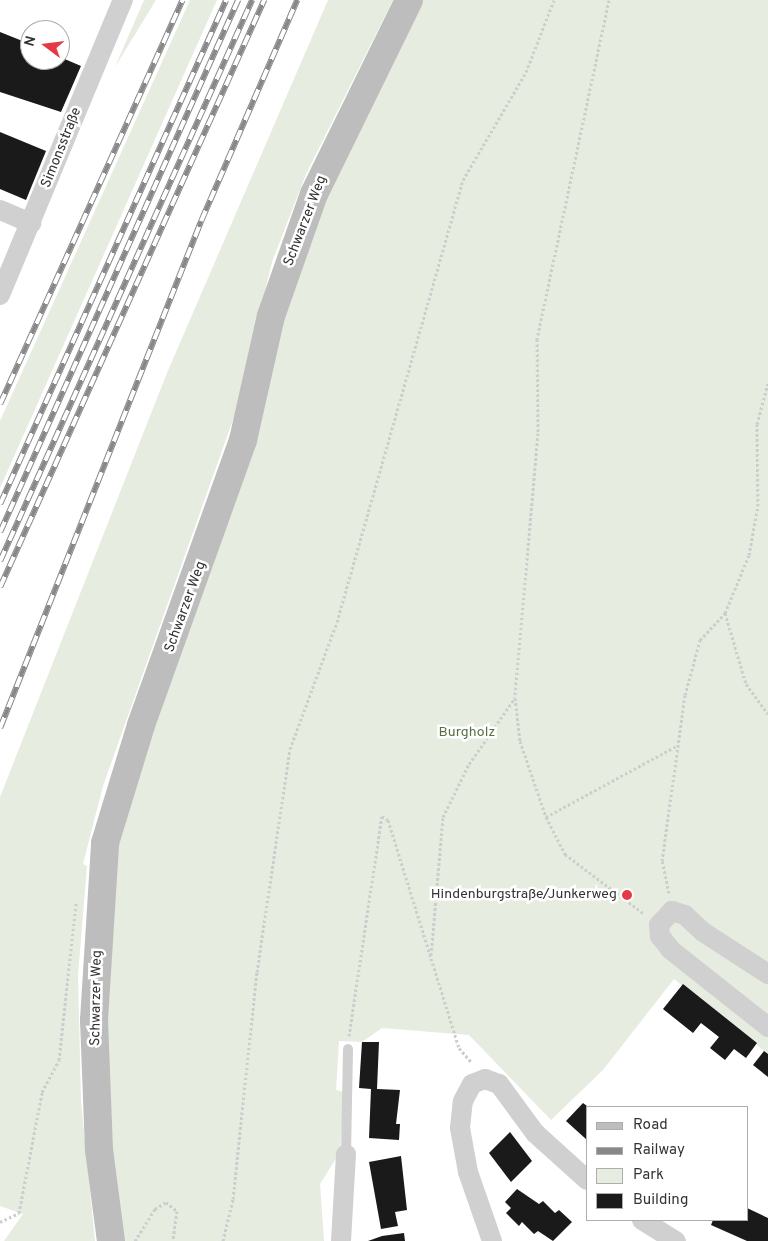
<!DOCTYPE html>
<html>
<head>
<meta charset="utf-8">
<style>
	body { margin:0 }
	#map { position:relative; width:768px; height:1241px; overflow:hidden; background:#fff; font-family:Overpass,sans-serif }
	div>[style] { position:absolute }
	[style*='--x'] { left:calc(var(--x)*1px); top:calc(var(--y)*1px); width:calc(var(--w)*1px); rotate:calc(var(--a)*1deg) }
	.green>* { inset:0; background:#e6ecdf }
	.building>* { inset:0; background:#1a1a1a }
	.path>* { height:3px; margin-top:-1.5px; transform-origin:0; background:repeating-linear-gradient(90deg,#cdcdcd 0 2.5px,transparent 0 5px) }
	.lane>* { height:10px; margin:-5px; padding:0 5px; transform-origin:5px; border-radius:5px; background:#d0d0d0 }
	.street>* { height:20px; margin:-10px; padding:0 10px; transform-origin:10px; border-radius:10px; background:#d0d0d0 }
	.secondary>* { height:28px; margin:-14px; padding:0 14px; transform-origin:14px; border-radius:14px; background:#bdbdbd }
	.rail>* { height:5.5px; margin-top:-2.75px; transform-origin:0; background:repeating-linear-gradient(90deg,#fff 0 11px,#888 0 22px); box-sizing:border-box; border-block:1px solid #888 }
	.dots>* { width:14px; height:14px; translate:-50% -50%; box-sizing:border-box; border:2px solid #fff; border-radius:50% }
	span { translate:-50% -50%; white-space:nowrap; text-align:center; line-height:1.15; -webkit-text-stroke:5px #fff; paint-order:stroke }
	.street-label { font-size:14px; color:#333 }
	.park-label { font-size:14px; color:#56703f }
	.poi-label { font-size:14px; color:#333 }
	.right { translate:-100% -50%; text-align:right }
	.legend { position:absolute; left:586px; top:1106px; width:162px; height:115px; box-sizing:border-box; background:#fff; border:1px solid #adadad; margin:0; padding:6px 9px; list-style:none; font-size:15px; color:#333 }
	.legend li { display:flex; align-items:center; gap:10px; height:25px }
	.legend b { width:25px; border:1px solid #adadad }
	.north { position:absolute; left:20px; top:20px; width:50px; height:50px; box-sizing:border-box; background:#fff; border:1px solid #adadad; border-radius:50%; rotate:285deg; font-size:14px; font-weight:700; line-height:20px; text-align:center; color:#333 }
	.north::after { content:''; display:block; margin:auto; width:18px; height:22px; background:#e63946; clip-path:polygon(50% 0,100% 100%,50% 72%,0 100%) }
</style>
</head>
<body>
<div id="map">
	<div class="green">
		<i style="clip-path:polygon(144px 0,156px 0,115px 67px)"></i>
		<i style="clip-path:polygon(190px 0,217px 0,0 488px,0 421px)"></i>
		<i style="clip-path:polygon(328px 0,393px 0,306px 174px,272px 262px,235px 414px,103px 786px,83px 864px,87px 866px,78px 975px,81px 1101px,95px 1241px,4px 1241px,23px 1214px,0 1206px,0 797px,167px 373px)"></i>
		<i style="clip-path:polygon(418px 0,768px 0,768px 1054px,674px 979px,603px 1070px,551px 1120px,469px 1035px,382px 1028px,362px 1042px,339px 1041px,336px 1090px,344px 1092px,340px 1152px,320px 1184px,324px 1241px,122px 1241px,113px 1172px,105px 998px,115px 856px,288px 289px,336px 169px)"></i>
	</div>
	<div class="building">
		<i style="clip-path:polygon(0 32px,30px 44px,30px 60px,60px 57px,81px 66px,61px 112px,0 92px)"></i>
		<i style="clip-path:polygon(0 132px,46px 151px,26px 200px,0 189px)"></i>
		<i style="clip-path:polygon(683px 984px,757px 1043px,746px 1058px,734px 1049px,725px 1060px,710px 1048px,719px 1037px,701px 1023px,693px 1033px,663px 1009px)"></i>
		<i style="clip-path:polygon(362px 1042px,379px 1042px,377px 1089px,400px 1090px,396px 1124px,400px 1124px,399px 1140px,369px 1138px,371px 1089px,359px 1088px)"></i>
		<i style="clip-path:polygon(764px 1051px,768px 1054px,768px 1077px,753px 1065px)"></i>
		<i style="clip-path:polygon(583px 1103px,587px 1106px,587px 1140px,566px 1121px)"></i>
		<i style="clip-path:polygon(510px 1132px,532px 1161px,511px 1182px,489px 1153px)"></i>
		<i style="clip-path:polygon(401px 1156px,407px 1210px,395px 1212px,398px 1226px,381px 1229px,369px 1162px)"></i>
		<i style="clip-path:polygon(517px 1189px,539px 1204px,543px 1201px,555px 1213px,559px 1210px,572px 1222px,553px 1241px,538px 1231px,534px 1234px,522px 1222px,519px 1226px,506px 1213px,511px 1208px,505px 1202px)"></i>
		<i style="clip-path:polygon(747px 1208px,768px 1218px,768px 1241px,747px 1241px,711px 1225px,713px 1220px,747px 1220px)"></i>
		<i style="clip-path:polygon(404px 1233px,405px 1241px,368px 1241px,382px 1236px)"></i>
	</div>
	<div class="path">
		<i style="--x:609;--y:0;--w:347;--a:102"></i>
		<i style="--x:537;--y:339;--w:94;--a:89.4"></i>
		<i style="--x:538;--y:433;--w:266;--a:95"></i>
		<i style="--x:515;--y:698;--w:43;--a:83.4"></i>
		<i style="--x:520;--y:741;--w:80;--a:71.1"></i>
		<i style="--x:546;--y:817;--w:42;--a:62.8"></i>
		<i style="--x:565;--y:854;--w:98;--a:37.1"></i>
		<i style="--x:725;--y:613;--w:74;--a:73.5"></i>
		<i style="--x:746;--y:684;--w:37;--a:54"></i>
		<i style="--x:546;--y:817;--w:150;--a:-28.6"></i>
		<i style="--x:669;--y:893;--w:33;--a:-102"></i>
		<i style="--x:662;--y:861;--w:168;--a:-82.1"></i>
		<i style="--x:685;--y:695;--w:57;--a:-74.7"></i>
		<i style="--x:700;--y:640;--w:37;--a:-47"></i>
		<i style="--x:725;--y:613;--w:63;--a:-67.5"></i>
		<i style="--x:749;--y:555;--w:50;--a:-79.6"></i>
		<i style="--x:758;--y:506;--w:82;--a:-90.7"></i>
		<i style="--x:757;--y:424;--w:42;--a:-75"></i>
		<i style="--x:431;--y:955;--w:139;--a:-85"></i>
		<i style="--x:443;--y:817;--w:59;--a:-63.9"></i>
		<i style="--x:469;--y:764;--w:80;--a:-55.1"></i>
		<i style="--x:349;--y:1036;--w:222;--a:-81.5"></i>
		<i style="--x:382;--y:816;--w:7;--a:34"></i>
		<i style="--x:388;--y:820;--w:239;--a:72.7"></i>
		<i style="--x:459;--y:1048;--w:20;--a:49"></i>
		<i style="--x:0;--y:1222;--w:21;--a:-25"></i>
		<i style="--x:19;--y:1213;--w:123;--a:-79.2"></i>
		<i style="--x:42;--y:1092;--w:36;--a:-62"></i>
		<i style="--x:59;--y:1060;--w:158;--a:-83.8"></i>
		<i style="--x:135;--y:1241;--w:38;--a:-58"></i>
		<i style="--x:155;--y:1209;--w:13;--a:-32"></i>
		<i style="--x:166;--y:1202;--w:14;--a:39"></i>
		<i style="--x:177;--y:1211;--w:30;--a:98"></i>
		<i style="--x:223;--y:1241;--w:43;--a:-76.6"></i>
		<i style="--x:233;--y:1199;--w:228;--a:-84"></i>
		<i style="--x:257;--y:972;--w:225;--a:-81.6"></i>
		<i style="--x:290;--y:749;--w:135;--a:-69.7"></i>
		<i style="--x:337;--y:622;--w:460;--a:-74.1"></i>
		<i style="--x:463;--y:180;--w:125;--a:-59.7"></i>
		<i style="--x:526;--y:72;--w:77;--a:-68.7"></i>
	</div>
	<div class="lane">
		<i style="--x:346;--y:1154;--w:105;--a:-88.9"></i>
	</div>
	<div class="street">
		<i style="--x:0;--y:210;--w:34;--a:23"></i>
		<i style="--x:0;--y:295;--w:320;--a:-67.4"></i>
		<i style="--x:768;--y:974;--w:77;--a:-147.1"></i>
		<i style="--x:703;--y:932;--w:25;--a:-137"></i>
		<i style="--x:685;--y:915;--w:14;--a:-163"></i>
		<i style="--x:672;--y:911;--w:19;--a:133"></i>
		<i style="--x:659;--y:925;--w:11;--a:85"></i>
		<i style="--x:660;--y:936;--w:18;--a:52"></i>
		<i style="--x:671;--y:950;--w:124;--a:38.4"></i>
		<i style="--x:642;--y:1220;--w:40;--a:32"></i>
		<i style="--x:341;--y:1241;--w:87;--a:-86.7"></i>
		<i style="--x:492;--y:1241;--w:73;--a:-109.2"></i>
		<i style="--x:468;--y:1172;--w:45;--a:-100.3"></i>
		<i style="--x:460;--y:1128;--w:27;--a:-84"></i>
		<i style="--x:463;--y:1101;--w:19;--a:-62"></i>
		<i style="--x:472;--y:1084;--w:14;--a:-21"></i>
		<i style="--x:485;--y:1079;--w:15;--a:20"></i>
		<i style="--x:499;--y:1084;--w:61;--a:53.7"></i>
		<i style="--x:535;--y:1133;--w:70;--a:42.1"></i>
	</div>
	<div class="secondary">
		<i style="--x:111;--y:1241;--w:92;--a:-97.5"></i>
		<i style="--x:99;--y:1150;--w:130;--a:-92.2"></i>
		<i style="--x:94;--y:1020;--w:177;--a:-86.4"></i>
		<i style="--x:105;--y:843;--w:123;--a:-73"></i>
		<i style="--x:141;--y:725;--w:303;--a:-70.3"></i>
		<i style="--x:243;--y:440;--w:127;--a:-77.3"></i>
		<i style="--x:271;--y:316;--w:129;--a:-70.6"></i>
		<i style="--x:314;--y:194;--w:216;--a:-63.9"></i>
	</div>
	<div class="rail">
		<i style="--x:0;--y:404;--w:443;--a:-65.7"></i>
		<i style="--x:0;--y:504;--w:552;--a:-65.85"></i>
		<i style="--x:0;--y:532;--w:583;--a:-65.9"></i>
		<i style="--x:0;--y:561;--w:615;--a:-65.81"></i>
		<i style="--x:0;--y:587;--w:644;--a:-65.78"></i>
		<i style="--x:0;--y:728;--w:545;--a:-68.37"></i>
		<i style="--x:201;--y:221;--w:241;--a:-66.5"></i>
	</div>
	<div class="dots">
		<i style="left:627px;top:895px;background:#e63946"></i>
	</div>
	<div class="street-label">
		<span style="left:62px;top:148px;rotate:-68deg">Simonsstraße</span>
		<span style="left:306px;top:221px;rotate:-69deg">Schwarzer Weg</span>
		<span style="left:186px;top:607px;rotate:-70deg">Schwarzer Weg</span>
		<span style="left:97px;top:998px;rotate:-89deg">Schwarzer Weg</span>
	</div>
	<div class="park-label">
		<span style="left:467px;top:733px">Burgholz</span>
	</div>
	<div class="poi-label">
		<span class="right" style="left:617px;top:895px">Hindenburgstraße/Junkerweg</span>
	</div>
	<ul class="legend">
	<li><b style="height:6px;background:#bdbdbd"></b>Road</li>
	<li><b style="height:6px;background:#888"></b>Railway</li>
	<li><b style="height:14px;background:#e6ecdf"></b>Park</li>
	<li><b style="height:14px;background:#1a1a1a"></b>Building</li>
	</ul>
	<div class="north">N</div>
</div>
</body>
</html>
